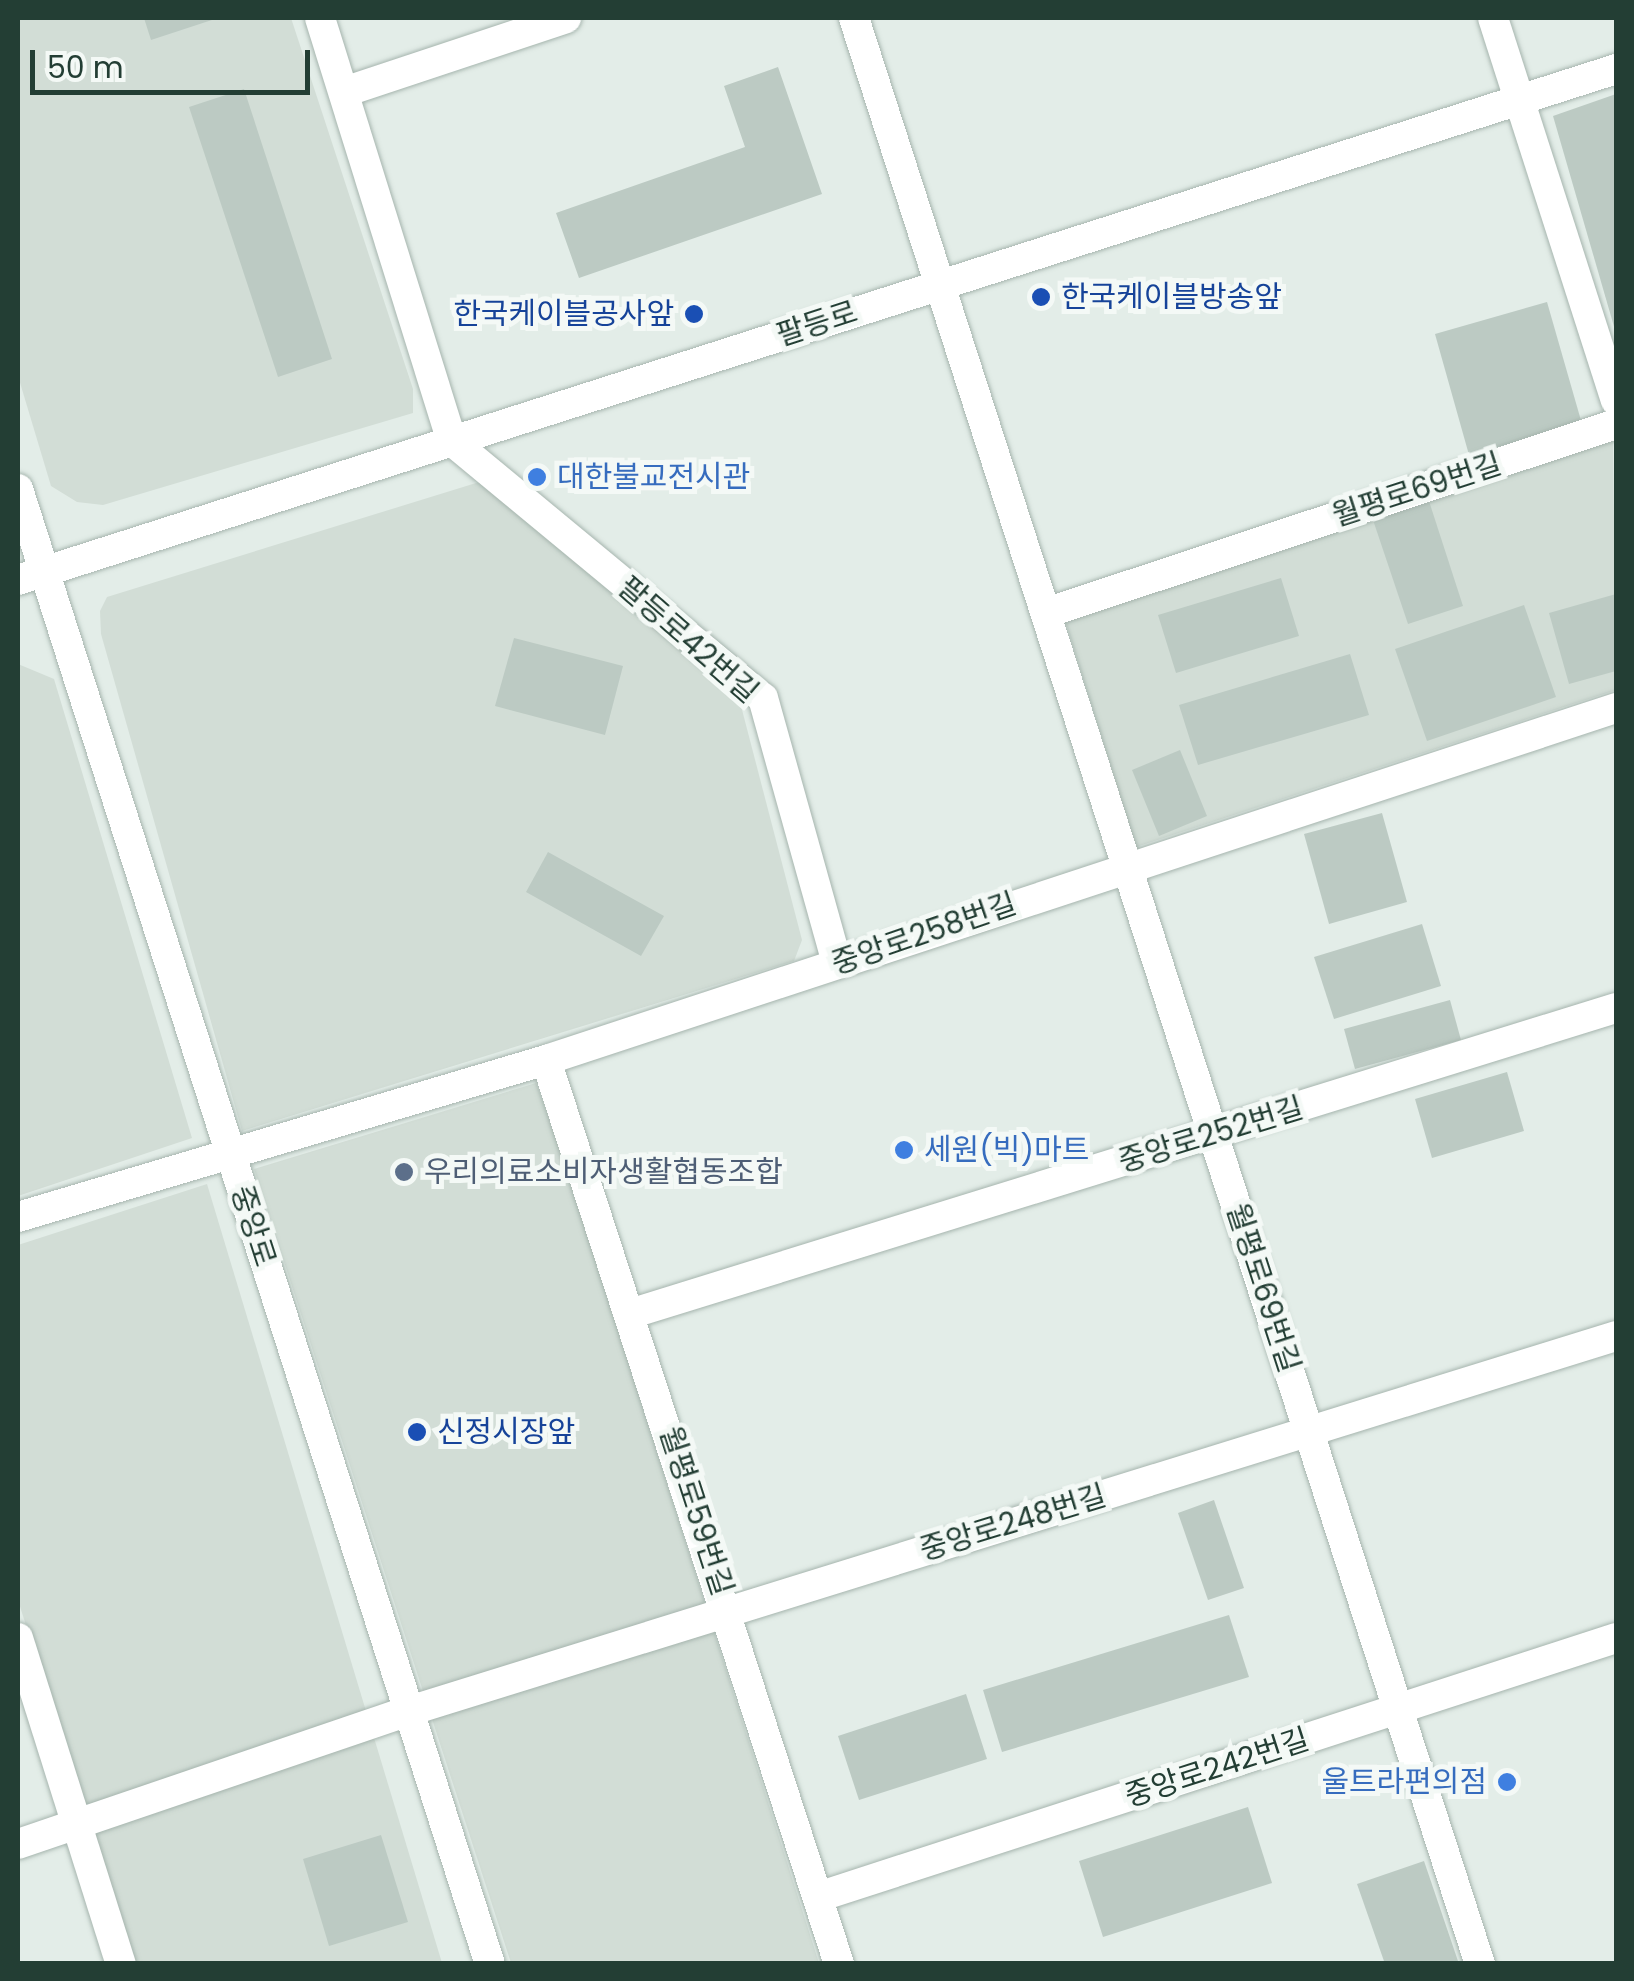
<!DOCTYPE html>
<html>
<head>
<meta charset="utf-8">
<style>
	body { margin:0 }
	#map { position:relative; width:1634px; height:1981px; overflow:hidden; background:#e3ede8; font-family:Poppins,"Noto Sans KR",sans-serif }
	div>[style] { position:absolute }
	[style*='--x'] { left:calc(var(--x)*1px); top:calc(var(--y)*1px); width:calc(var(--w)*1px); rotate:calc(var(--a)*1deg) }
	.built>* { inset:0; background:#d2ddd6 }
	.building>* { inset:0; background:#bccac3 }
	.roads { filter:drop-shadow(0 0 2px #a6b5ae) drop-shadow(0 0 2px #a6b5ae) }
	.minor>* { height:30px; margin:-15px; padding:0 15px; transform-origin:15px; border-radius:15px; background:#fff }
	.secondary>* { height:30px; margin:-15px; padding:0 15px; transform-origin:15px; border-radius:15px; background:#fff }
	.dots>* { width:28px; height:28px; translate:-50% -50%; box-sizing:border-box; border:5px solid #f4f9f6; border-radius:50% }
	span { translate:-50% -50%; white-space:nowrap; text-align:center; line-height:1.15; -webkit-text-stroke:10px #f4f9f6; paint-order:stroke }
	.transit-label { font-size:30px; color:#164399 }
	.left { translate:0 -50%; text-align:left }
	.right { translate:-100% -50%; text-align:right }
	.street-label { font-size:30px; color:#233e34 }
	.shop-label { font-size:30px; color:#366cbe }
	.service-label { font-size:30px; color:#4e5e75 }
	.frame { position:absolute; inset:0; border:20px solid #233e34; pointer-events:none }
	.scale { position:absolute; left:30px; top:50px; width:280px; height:45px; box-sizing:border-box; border:5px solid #233e34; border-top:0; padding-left:12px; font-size:30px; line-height:35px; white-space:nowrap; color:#233e34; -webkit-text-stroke:8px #f4f9f6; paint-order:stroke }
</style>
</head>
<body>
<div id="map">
	<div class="built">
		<i style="clip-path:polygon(18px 18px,291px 18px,413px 389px,413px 413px,103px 505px,77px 502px,51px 486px,18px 376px)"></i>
		<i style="clip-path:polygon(1613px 439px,1616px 690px,1136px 847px,1065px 620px)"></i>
		<i style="clip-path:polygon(489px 479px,740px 702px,802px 940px,794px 961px,242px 1131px,101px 634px,100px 611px,107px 597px)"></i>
		<i style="clip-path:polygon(18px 664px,54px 679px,192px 1138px,18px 1196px)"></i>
		<i style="clip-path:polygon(536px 1083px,562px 1153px,819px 1963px,511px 1963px,254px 1169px)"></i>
		<i style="clip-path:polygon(207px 1184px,442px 1963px,132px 1963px,18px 1600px,18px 1245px)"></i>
	</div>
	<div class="building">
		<i style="clip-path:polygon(144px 18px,218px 18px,151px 40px)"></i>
		<i style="clip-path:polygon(778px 67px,822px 194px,579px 278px,556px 213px,745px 147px,724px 86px)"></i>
		<i style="clip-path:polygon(244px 89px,332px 359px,278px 377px,189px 107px)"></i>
		<i style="clip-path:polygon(1616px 94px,1616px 330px,1615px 330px,1553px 116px)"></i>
		<i style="clip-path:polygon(1547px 302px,1582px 424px,1469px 455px,1435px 334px)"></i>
		<i style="clip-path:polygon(1428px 498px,1463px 606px,1408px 624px,1372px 517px)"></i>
		<i style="clip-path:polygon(1281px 578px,1299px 636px,1176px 673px,1158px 615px)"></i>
		<i style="clip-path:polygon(1616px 594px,1616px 671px,1569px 684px,1549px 613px)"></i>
		<i style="clip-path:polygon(1524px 605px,1556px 697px,1427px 741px,1395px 649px)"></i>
		<i style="clip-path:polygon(514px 638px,623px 666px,605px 735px,495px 706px)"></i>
		<i style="clip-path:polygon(1350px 654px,1369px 715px,1198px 765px,1179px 705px)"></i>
		<i style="clip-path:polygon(1180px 750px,1207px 816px,1159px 836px,1132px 770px)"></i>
		<i style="clip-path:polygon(1382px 813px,1407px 902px,1329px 924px,1304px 834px)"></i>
		<i style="clip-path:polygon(548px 852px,664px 916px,641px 956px,526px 892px)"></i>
		<i style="clip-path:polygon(1422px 924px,1441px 986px,1334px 1019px,1314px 957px)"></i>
		<i style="clip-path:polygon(1450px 1000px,1461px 1040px,1355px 1069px,1344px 1029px)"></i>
		<i style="clip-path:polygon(1507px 1072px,1524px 1131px,1432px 1158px,1415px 1099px)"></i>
		<i style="clip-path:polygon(1214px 1500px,1244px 1588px,1208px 1600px,1178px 1513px)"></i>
		<i style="clip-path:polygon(1229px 1615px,1249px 1677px,1002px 1752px,983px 1690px)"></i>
		<i style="clip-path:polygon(966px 1694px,987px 1759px,859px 1800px,838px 1736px)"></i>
		<i style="clip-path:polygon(1248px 1807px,1272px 1883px,1103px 1937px,1079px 1861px)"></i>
		<i style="clip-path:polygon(381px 1835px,408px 1922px,329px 1946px,303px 1859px)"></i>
		<i style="clip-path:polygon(1424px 1861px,1459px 1964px,1385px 1964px,1357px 1884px)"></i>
	</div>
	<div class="roads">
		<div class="minor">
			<i style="--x:320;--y:18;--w:443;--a:72.7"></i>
			<i style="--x:452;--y:441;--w:403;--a:39.6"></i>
			<i style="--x:763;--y:698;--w:275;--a:74.4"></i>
			<i style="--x:854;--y:18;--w:2044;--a:72.17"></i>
			<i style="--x:1493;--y:18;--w:402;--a:72.2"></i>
			<i style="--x:344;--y:92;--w:234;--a:-18.4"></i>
			<i style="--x:1046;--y:613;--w:601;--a:-18.34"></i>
			<i style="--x:546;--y:1060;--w:950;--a:72.04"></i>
			<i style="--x:18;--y:1217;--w:551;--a:-16.56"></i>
			<i style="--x:546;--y:1060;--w:1126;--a:-18.21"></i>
			<i style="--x:633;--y:1313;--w:1029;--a:-17.24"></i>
			<i style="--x:18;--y:1638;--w:342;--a:72.5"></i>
			<i style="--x:18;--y:1844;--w:413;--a:-18.8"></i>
			<i style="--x:409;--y:1711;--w:1264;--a:-17.26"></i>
			<i style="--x:818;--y:1897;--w:839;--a:-17.98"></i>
		</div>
		<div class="secondary">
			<i style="--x:18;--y:489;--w:1549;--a:72.26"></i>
			<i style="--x:18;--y:580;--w:1678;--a:-17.73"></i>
		</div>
	</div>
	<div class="dots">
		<i style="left:1041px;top:297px;background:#1a4fb4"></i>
		<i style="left:694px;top:314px;background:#1a4fb4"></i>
		<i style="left:537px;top:477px;background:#3f7fe0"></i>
		<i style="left:904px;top:1150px;background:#3f7fe0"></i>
		<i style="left:404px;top:1172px;background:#5c6f8a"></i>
		<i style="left:417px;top:1432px;background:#1a4fb4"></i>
		<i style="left:1507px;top:1782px;background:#3f7fe0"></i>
	</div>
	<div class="transit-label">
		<span class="left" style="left:1061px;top:297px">한국케이블방송앞</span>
		<span class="right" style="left:674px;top:314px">한국케이블공사앞</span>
		<span class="left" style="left:437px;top:1432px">신정시장앞</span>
	</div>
	<div class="street-label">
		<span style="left:817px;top:324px;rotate:-18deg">팔등로</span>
		<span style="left:1417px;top:490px;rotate:-18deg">월평로69번길</span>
		<span style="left:688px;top:640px;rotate:41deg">팔등로42번길</span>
		<span style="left:924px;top:934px;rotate:-19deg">중앙로258번길</span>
		<span style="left:1211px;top:1135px;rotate:-17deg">중앙로252번길</span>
		<span style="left:253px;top:1226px;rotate:72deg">중앙로</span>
		<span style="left:1263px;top:1288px;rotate:72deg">월평로69번길</span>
		<span style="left:696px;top:1511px;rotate:72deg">월평로59번길</span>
		<span style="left:1013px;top:1523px;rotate:-17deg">중앙로248번길</span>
		<span style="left:1217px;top:1768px;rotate:-18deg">중앙로242번길</span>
	</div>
	<div class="shop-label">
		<span class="left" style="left:557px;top:477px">대한불교전시관</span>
		<span class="left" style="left:924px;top:1150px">세원(빅)마트</span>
		<span class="right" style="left:1487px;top:1782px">울트라편의점</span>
	</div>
	<div class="service-label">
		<span class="left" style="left:424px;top:1172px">우리의료소비자생활협동조합</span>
	</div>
	<div class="frame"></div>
	<div class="scale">50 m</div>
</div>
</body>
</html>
